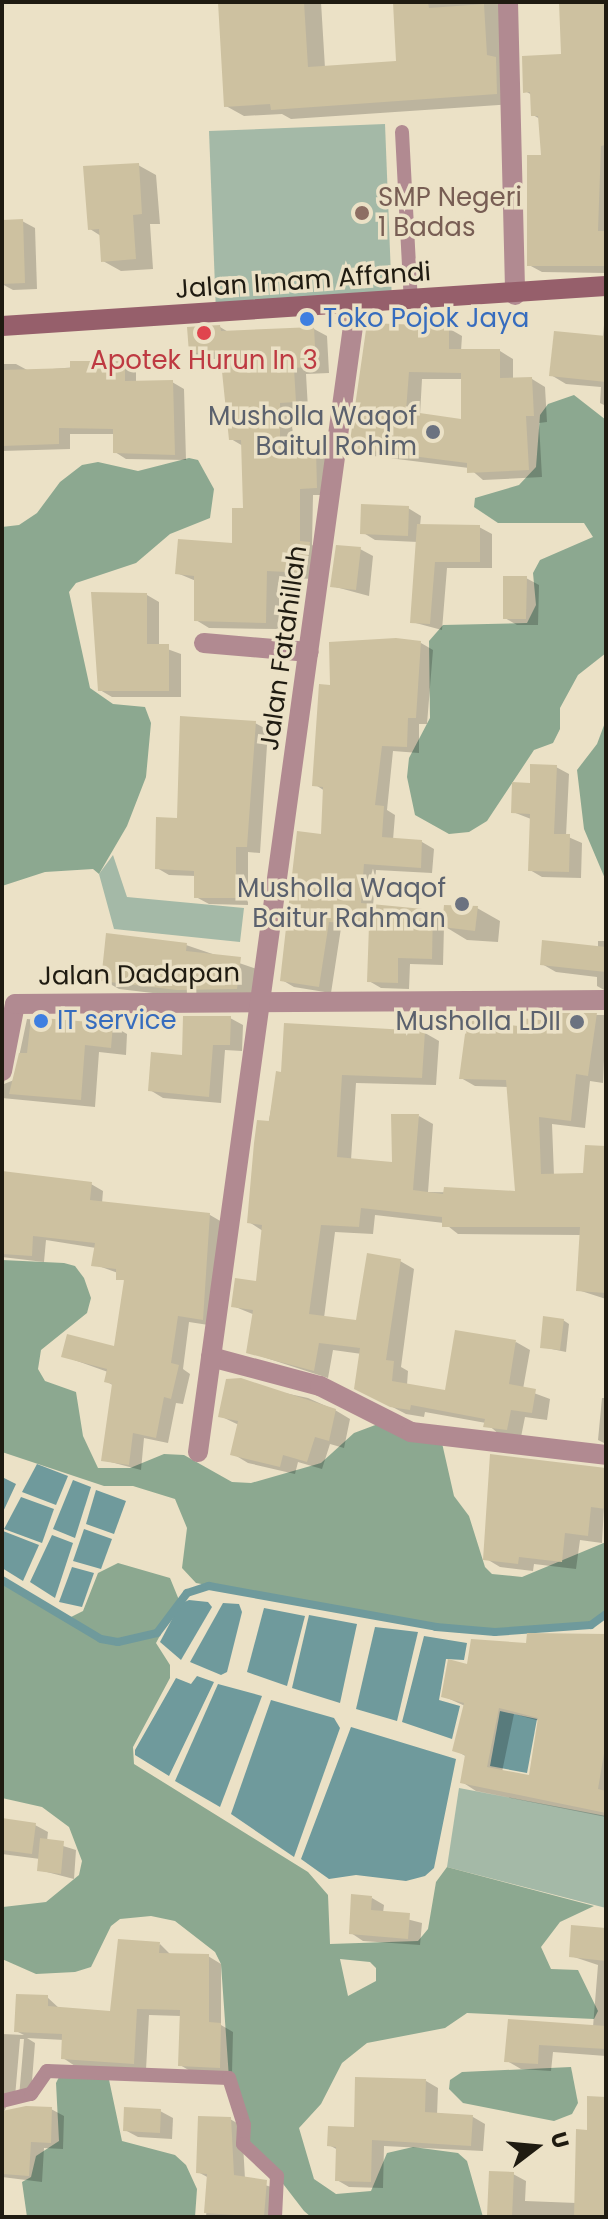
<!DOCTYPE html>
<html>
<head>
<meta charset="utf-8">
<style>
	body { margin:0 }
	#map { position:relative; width:608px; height:2219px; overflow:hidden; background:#ebe1c6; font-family:Poppins,sans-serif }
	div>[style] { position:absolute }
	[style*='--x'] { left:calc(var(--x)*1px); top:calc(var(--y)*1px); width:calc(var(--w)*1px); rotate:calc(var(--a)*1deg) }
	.green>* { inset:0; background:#a4b9a7 }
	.forest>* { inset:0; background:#8ca890 }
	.water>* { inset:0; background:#6f9a9c }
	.shadow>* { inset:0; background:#0003 }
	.stream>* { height:8px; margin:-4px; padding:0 4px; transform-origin:4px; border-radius:4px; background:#6f9a9c }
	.building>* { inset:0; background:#cdc1a0 }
	.lane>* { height:14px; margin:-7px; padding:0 7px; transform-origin:7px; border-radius:7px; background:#b18a91 }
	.street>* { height:20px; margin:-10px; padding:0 10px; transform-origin:10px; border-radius:10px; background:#b18a91 }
	.secondary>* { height:20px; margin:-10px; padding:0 10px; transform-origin:10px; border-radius:10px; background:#965f6b }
	.dots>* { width:22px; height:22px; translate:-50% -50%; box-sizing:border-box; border:4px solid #ebe1c6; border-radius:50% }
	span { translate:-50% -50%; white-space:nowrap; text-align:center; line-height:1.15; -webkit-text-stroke:7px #ebe1c6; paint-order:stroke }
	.education-label { font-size:26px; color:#785e54 }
	.left { translate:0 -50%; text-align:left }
	.street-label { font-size:26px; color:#1f1b11 }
	.shop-label { font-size:26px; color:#366cbe }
	.health-label { font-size:26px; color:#be3a42 }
	.worship-label { font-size:26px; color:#5b616d }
	.right { translate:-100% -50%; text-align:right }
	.frame { position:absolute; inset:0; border:4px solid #1f1b11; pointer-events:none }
	.north { position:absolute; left:496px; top:2107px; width:80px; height:80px; -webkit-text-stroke:6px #ebe1c6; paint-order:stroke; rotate:74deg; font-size:22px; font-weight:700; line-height:32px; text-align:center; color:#1f1b11 }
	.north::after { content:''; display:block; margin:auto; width:28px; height:36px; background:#1f1b11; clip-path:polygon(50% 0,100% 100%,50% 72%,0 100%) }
</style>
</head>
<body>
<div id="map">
	<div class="green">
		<i style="clip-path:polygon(385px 124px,392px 302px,216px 313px,209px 131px)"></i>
		<i style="clip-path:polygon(113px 855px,127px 897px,244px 908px,240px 942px,114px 929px,99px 874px)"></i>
		<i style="clip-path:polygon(459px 1788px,606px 1816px,606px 1908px,447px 1867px)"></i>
	</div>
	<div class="forest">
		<i style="clip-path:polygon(574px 395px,606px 420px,606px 653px,578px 675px,560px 708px,560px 729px,553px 743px,534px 750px,487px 821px,469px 832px,449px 834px,415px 815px,407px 777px,409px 758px,430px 718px,429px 641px,443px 625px,527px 623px,536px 605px,533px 573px,540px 560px,593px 537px,584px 523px,498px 523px,474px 507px,475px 498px,519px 485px,536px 467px,540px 415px,548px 404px)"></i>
		<i style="clip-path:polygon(189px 458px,198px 460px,214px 489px,210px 518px,170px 534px,136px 563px,76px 583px,69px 592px,90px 688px,113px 704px,145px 707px,151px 723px,146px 777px,127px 826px,99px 874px,93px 869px,45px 872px,2px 886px,2px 527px,19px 525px,37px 513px,60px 482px,82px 465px,98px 462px,138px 471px)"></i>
		<i style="clip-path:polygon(606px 720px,606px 881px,584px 829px,577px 770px,597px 744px)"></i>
		<i style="clip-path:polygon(2px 1260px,64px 1263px,75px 1266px,84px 1278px,91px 1298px,87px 1313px,41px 1350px,38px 1369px,45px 1381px,76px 1392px,83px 1436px,98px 1468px,130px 1468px,164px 1454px,184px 1455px,232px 1482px,251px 1483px,321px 1463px,354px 1433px,386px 1421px,442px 1443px,454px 1496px,469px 1516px,485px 1567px,492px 1574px,522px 1577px,606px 1542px,606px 1614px,591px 1625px,495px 1632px,436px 1627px,196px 1583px,182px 1568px,187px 1528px,175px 1499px,133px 1486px,104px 1486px,2px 1452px)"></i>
		<i style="clip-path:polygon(evenodd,118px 1563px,170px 1578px,179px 1600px,156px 1643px,170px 1665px,170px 1678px,133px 1747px,134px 1764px,308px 1872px,328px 1895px,330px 1944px,418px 1941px,428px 1929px,436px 1882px,447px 1867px,594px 1906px,560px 1922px,541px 1947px,551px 1969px,578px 1970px,598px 2011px,594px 2019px,467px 2013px,445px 2028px,367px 2043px,342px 2063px,321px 2104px,299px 2128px,314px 2179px,336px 2194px,371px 2191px,387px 2153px,413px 2147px,458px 2153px,467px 2161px,483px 2217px,311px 2217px,304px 2211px,277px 2176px,249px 2154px,229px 2078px,221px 1964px,215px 1952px,175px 1921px,151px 1916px,120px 1919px,111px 1926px,91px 1967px,75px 1972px,36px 1974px,2px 1959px,3px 1907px,46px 1902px,79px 1875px,82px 1861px,69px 1827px,42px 1807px,2px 1798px,2px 1580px,67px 1619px,83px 1611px,98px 1573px,118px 1563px,340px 1959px,370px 1962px,376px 1968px,376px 1981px,348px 1996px,340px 1959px)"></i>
		<i style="clip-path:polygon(571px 2067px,578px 2103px,572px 2114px,554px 2121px,463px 2103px,449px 2089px,450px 2080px,462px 2072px)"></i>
		<i style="clip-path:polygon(60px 2075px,108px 2075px,122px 2141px,175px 2155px,186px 2165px,197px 2189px,195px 2217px,27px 2217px,22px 2182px,31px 2177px,36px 2156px,59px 2141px,56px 2083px)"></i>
	</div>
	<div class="water">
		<i style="clip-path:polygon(37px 1464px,68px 1476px,56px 1505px,22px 1492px)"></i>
		<i style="clip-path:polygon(2px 1477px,16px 1484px,2px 1514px)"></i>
		<i style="clip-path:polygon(73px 1480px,91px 1487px,75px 1538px,53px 1529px)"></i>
		<i style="clip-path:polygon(96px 1490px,126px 1501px,114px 1534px,86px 1524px)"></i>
		<i style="clip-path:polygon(21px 1497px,54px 1509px,42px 1543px,4px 1529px)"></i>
		<i style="clip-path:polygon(84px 1529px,112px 1539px,101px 1569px,73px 1561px)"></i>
		<i style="clip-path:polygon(3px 1531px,39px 1545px,23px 1581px,2px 1568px)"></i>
		<i style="clip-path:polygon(52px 1535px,73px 1543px,55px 1598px,30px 1582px)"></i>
		<i style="clip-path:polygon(72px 1567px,94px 1573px,82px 1607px,59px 1602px)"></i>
		<i style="clip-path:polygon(189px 1600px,208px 1602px,212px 1607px,181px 1660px,160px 1642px,180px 1604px)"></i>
		<i style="clip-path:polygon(223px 1603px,239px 1604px,242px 1612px,227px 1672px,221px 1675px,190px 1662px)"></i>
		<i style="clip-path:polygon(264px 1608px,305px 1616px,287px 1686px,247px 1672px)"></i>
		<i style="clip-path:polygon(309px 1615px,357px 1624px,340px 1703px,292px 1688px)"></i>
		<i style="clip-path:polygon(375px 1627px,418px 1632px,397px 1721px,356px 1709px)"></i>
		<i style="clip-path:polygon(424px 1636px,467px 1643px,464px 1660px,446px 1659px,439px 1700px,460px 1706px,452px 1739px,402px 1722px)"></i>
		<i style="clip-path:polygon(197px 1676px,214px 1682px,169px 1776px,135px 1755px,135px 1750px,176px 1678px,191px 1684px)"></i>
		<i style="clip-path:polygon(218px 1684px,262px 1696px,220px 1807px,175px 1781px)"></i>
		<i style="clip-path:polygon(271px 1700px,334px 1718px,340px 1728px,294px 1857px,231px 1814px)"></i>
		<i style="clip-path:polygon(500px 1711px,537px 1719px,527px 1773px,490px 1766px)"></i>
		<i style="clip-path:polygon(351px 1727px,456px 1759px,434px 1868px,425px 1876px,406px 1881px,356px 1875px,329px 1879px,301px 1859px)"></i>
	</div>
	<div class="shadow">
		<i style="clip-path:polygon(219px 2px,321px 2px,325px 68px,399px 63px,395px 2px,502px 2px,515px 104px,291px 119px,282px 114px,244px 116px,226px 106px)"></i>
		<i style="clip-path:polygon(561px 2px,606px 2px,606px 273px,542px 272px,529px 265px,543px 157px,540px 119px,533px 115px,532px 95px,525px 91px,563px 56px)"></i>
		<i style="clip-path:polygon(138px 165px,156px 175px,160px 224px,150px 224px,153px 269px,121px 271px,103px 261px,101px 236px,90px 229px)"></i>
		<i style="clip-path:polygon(22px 221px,35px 228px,37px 289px,13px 290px,2px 284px,2px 222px)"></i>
		<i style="clip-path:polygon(evenodd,368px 325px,448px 328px,462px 336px,461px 351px,500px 351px,513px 359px,513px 380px,532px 379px,545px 387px,547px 422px,539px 423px,542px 477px,483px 480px,469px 468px,365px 455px,351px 447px,368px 325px,422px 379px,463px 379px,463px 421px,420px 415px,422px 379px)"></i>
		<i style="clip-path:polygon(604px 325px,606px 325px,606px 406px,600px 403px,601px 387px,566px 384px,551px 375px,603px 338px)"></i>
		<i style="clip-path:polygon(220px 327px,230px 333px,314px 329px,327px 336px,329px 373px,306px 374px,308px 409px,292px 409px,293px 452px,315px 451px,328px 459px,330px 495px,313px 495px,312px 545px,323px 551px,319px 579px,279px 578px,279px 629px,209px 628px,196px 620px,196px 581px,177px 573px,234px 546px,245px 510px,243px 446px,231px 439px,223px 359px,204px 359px,191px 352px)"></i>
		<i style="clip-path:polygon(124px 363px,136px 370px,136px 383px,172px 382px,184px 389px,186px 460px,126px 459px,115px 452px,115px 434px,70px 434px,70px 449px,2px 451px,2px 364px,16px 364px,29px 371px)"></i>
		<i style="clip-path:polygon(408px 508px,421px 516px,420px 526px,479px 527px,492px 534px,492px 568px,447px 568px,442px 630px,412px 622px,418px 542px,375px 540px,362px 532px)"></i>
		<i style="clip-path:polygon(360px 549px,373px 556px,369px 596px,332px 586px)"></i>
		<i style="clip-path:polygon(526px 578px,539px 585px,538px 625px,517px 625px,505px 618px)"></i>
		<i style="clip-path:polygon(147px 595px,159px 602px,159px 646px,181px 654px,181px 697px,112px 697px,100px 690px)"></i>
		<i style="clip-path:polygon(421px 643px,433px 650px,427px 724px,419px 724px,419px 753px,393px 751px,387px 810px,395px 815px,393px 840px,422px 842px,434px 849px,432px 873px,376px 870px,373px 906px,432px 911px,445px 919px,477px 908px,500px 921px,498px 942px,467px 940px,444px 926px,443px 965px,410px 964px,409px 989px,381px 988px,369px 981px,371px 930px,341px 928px,331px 993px,294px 987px,282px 980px,323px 836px,325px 791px,314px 784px,332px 687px,331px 644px)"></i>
		<i style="clip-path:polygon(255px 723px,268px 730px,260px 853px,248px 852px,248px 905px,209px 904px,196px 897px,196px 876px,169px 875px,157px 868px,179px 820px)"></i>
		<i style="clip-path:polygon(556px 767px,569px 774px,566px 836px,582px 843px,581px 878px,542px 877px,530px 870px,531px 819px,513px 812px,531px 785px)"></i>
		<i style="clip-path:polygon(598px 941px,606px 941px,606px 991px,597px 986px,597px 977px,556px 972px,542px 964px,598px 948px)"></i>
		<i style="clip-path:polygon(186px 945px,257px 969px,253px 998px,195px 998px,119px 989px,103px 980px)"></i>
		<i style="clip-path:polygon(557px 1015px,606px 1015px,603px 1083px,590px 1081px,585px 1128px,552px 1124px,554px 1176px,585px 1175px,606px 1148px,606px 1299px,578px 1290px,582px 1235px,458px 1234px,444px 1223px,375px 1215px,373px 1234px,335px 1232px,324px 1318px,358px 1322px,400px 1261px,414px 1269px,401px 1367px,408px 1371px,407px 1385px,447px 1392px,516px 1342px,530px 1350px,523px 1389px,550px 1399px,547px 1420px,525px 1417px,521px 1437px,500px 1435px,486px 1423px,425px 1412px,424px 1417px,406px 1414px,371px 1396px,362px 1354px,333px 1350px,328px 1378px,248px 1352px,255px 1315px,233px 1306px,258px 1283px,263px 1231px,249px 1222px,278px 1074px,425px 1033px,439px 1041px,436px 1085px,356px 1083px,351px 1160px,394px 1164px,419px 1116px,433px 1124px,428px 1192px,517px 1193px,509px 1087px,475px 1086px,461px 1078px,520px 1029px,556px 1023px)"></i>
		<i style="clip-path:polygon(2px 1017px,14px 1023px,4px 1084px,14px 1080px,27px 1019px,113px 1026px,127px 1034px,126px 1055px,99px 1052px,95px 1107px,2px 1098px)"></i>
		<i style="clip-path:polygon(230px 1018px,243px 1025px,242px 1051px,225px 1050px,221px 1103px,163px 1098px,150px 1090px)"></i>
		<i style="clip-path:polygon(91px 1184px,103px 1191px,102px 1203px,210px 1215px,222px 1222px,215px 1326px,189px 1322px,183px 1369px,190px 1374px,183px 1404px,176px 1403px,168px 1443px,144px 1438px,141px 1470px,103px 1460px,114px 1386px,106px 1381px,108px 1372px,63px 1356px,116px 1348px,126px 1283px,118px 1273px,93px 1264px,96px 1248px,46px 1240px,44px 1262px,2px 1257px,2px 1222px)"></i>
		<i style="clip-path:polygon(563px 1320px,569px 1324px,566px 1352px,542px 1347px)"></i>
		<i style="clip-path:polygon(228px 1381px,308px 1398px,335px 1410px,350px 1419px,344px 1448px,330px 1444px,322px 1469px,298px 1462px,295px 1474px,248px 1463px,233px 1454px,239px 1425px,220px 1416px)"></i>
		<i style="clip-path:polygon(602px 1398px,606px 1398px,606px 1444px,598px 1440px)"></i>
		<i style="clip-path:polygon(606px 1469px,602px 1543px,580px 1540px,576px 1569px,534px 1564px,533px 1571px,500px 1567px,485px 1558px)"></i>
		<i style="clip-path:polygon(evenodd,606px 1636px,606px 1817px,476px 1791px,462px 1782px,467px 1757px,455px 1750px,465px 1706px,443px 1696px,469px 1667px,527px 1645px,606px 1636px,514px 1714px,540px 1721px,531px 1778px,502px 1772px,514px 1714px)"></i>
		<i style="clip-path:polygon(2px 1820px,35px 1825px,48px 1832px,47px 1841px,76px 1850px,74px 1879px,39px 1870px,40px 1859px,2px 1854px)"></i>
		<i style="clip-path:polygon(372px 1898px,384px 1905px,383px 1913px,422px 1923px,420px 1945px,363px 1941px,351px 1933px)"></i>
		<i style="clip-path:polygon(606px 1931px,606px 2056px,553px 2052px,551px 2071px,521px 2069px,507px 2061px,509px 2021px,593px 2027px,598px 1965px,571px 1956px)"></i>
		<i style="clip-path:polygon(evenodd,160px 1944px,172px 1956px,208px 1956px,221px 1964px,221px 2025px,233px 2032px,232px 2074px,192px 2072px,180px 2065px,181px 2016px,149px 2015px,146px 2070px,75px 2066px,63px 2058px,64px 2040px,27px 2038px,35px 2043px,31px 2094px,9px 2100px,4px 2112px,51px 2109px,64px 2116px,63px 2149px,44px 2148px,42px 2182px,2px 2177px,2px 2034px,24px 2035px,16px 2031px,47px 1997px,60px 2009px,112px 2013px,160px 1944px,20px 2039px,24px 2039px,19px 2097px,15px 2097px,20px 2039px)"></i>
		<i style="clip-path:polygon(426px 2081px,438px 2088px,437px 2115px,473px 2117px,485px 2124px,483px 2151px,384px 2146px,383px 2188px,349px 2187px,337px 2180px,338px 2150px,329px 2145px)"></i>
		<i style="clip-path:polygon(606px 2099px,606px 2217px,489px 2215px,513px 2174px,526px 2181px,525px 2201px,577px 2203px,589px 2132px)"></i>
		<i style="clip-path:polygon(160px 2111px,173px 2118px,172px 2139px,138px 2137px,125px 2130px)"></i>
		<i style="clip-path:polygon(230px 2119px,242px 2126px,245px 2179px,278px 2189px,279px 2217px,206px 2217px,209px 2178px,198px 2172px)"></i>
	</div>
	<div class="stream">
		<i style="--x:2;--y:1580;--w:115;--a:30.8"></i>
		<i style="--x:101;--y:1639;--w:17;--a:10"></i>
		<i style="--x:118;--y:1642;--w:40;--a:-13"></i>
		<i style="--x:157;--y:1633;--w:50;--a:-53.1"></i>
		<i style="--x:187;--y:1593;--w:23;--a:-18"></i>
		<i style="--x:209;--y:1586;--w:231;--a:10.2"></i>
		<i style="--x:436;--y:1627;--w:59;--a:4.8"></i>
		<i style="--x:495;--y:1632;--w:96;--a:-4.2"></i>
		<i style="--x:591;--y:1625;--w:19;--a:-36"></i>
	</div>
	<div class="building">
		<i style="clip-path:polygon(218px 2px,304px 2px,308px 67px,396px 61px,393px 2px,428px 2px,429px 8px,484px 4px,487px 55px,496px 57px,497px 94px,271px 110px,270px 104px,224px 107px)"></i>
		<i style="clip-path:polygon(559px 2px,606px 2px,605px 145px,601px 146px,598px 231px,606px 231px,606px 266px,527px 266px,527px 155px,541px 155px,538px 116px,531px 116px,530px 92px,523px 93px,522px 56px,561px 54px)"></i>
		<i style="clip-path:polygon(139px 163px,142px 214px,133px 215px,136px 259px,101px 262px,99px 229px,88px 230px,83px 166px)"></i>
		<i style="clip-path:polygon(23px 219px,25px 283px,2px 284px,2px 220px)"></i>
		<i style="clip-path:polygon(evenodd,367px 323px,449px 326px,449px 349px,500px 349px,500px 378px,532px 377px,534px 416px,526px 416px,529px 470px,467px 473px,467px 463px,349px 448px,367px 323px,409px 372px,461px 373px,461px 419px,406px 411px,409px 372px)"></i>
		<i style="clip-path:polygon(220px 325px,221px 331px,314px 327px,316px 366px,294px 368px,296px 402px,280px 403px,280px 450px,316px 449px,317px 488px,300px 489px,300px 541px,310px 542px,306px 573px,267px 571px,266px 623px,194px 621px,194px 576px,175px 574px,178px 539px,232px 543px,232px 508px,243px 508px,241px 440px,229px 440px,220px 352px,189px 353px,187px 327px)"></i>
		<i style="clip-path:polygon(554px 331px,606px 336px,606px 382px,549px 376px)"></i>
		<i style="clip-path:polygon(70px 361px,125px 361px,125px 381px,173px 380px,175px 455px,113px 453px,113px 429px,59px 428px,59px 444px,2px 446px,2px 370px,70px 368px)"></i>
		<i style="clip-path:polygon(361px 504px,409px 506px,408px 536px,360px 534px)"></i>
		<i style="clip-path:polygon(417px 524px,480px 525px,480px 562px,435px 562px,430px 624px,410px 623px)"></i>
		<i style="clip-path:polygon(336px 545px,361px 547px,356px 590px,330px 587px)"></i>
		<i style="clip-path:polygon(503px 576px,527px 576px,526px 619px,503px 619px)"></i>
		<i style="clip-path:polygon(91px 592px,147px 593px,147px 644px,169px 644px,169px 691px,98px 691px)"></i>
		<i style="clip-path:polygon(396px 638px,421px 641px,416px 718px,408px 718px,407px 747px,382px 746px,375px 805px,384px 806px,382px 837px,422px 840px,421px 868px,364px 864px,361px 903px,433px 910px,432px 959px,398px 958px,398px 983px,367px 982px,369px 925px,329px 922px,319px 987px,280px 981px,297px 831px,321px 834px,323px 787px,312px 786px,319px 684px,330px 685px,329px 642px)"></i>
		<i style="clip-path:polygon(180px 716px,256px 721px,247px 847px,236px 847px,236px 898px,194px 898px,194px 871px,155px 869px,156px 817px,177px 818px)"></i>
		<i style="clip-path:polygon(530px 764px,557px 765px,554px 834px,570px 834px,569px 872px,528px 871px,530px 814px,511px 813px,512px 782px,530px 783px)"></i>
		<i style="clip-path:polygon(444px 905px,478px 906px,475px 931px,442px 927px)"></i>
		<i style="clip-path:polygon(106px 933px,187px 943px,186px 951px,241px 957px,237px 989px,177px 990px,101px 981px)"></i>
		<i style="clip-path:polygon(542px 940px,606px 947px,606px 972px,540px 965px)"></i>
		<i style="clip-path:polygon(555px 1013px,597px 1013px,588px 1076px,576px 1074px,571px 1121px,539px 1117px,541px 1174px,583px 1173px,585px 1145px,606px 1146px,606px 1293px,576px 1291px,580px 1227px,442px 1227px,442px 1217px,361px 1208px,359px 1227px,321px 1225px,309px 1314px,356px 1320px,367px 1253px,401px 1259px,386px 1360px,394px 1361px,392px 1381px,445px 1390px,455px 1330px,516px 1340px,509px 1384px,536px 1389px,532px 1413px,511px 1410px,507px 1430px,483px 1427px,485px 1419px,411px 1405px,410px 1410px,390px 1407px,354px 1389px,360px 1348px,319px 1343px,314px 1371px,246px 1353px,253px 1310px,231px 1307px,235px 1278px,256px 1281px,262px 1225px,247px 1223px,254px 1143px,257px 1120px,269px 1121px,276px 1071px,281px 1072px,284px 1023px,425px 1031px,422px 1078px,342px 1075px,337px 1157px,392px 1162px,391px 1114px,419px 1114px,413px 1190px,443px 1194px,444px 1187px,515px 1191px,506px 1080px,459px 1079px,467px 1019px,518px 1026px,519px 1018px,554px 1021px)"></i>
		<i style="clip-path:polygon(183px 1016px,231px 1016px,230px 1045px,213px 1045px,209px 1097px,148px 1091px,151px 1052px,182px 1055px)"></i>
		<i style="clip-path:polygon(31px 1017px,113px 1024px,111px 1048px,85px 1045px,81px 1100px,9px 1094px,19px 1053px,27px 1053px)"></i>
		<i style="clip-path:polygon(2px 1171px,92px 1182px,90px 1200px,210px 1213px,203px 1320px,178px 1316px,171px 1363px,179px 1365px,171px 1399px,164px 1397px,156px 1438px,133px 1433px,129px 1465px,101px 1461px,112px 1384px,104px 1382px,107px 1369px,61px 1357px,67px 1334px,114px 1346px,124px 1280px,116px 1280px,116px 1269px,91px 1266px,95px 1243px,33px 1236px,32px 1256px,2px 1254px)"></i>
		<i style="clip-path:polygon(543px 1316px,564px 1319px,560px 1350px,540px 1348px)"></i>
		<i style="clip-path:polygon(241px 1378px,336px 1409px,329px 1441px,315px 1437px,307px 1462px,283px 1455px,280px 1467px,230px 1455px,238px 1421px,218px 1417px,226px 1379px)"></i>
		<i style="clip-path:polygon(490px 1454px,606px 1468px,606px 1509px,591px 1507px,588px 1536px,565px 1533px,562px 1562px,519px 1557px,518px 1564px,483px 1560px)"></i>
		<i style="clip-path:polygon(evenodd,527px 1633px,606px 1634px,606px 1742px,598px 1789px,606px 1791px,606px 1813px,460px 1783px,465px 1755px,452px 1751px,464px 1703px,441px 1697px,448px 1659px,467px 1664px,471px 1639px,526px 1643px,527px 1633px,499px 1708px,538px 1718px,529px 1775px,487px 1767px,499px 1708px)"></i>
		<i style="clip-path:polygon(2px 1818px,36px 1823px,32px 1854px,2px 1850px)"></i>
		<i style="clip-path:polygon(40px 1838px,64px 1841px,61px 1874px,37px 1871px)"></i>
		<i style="clip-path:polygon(351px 1894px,372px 1896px,371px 1910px,410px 1913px,408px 1939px,349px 1934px)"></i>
		<i style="clip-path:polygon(571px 1925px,606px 1928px,606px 1961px,569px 1957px)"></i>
		<i style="clip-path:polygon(118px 1939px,160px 1942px,159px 1953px,209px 1954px,209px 2022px,221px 2023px,220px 2068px,178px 2066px,180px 2010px,137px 2009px,134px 2064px,61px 2059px,62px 2034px,14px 2032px,16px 1994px,48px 1995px,48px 2006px,110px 2011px)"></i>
		<i style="clip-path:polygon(508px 2019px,606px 2026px,606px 2049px,539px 2045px,538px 2064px,504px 2062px)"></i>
		<i style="clip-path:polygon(355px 2077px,426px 2079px,425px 2112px,473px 2115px,471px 2146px,372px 2140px,371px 2182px,335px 2181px,336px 2147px,327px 2146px,328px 2126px,354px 2127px)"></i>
		<i style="clip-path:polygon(587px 2096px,606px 2097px,606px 2217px,574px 2217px,576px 2129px,587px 2130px)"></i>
		<i style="clip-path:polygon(26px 2106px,52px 2107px,51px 2143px,31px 2142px,29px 2176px,2px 2174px,2px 2111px)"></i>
		<i style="clip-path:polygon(124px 2107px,161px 2109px,160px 2133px,123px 2131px)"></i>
		<i style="clip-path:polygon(198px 2116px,231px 2117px,234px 2175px,267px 2180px,264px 2217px,204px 2213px,207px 2174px,196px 2173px)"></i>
		<i style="clip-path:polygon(489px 2171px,514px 2172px,512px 2217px,487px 2216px)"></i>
	</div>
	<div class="lane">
		<i style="--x:402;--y:132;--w:169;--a:87"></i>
		<i style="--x:2;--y:2101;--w:30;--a:-14"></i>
		<i style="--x:31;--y:2094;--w:28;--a:-55"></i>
		<i style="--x:47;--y:2071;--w:182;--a:2.2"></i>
		<i style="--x:229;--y:2078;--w:49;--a:72.3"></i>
		<i style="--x:244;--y:2125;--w:19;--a:93"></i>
		<i style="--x:243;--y:2144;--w:47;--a:43.3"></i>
		<i style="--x:277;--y:2176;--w:41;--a:92.8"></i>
	</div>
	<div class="street">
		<i style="--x:508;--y:2;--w:293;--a:88.6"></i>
		<i style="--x:204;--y:643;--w:105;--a:4.9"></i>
		<i style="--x:2;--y:1071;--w:68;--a:-79"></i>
		<i style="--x:15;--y:1004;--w:591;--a:-0.39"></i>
		<i style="--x:211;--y:1357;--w:113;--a:14.9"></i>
		<i style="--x:320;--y:1386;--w:102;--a:26.8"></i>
		<i style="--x:411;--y:1432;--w:196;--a:6.7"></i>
		<i style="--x:198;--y:1452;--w:1159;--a:-82.16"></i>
	</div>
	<div class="secondary">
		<i style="--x:2;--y:326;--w:605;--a:-3.79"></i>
	</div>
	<div class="dots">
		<i style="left:362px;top:213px;background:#8d6e63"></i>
		<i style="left:307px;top:319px;background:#3f7fe0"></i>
		<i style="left:204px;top:333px;background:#e0444e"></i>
		<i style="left:433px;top:432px;background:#6b7280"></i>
		<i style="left:462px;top:904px;background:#6b7280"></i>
		<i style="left:41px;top:1021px;background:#3f7fe0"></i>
		<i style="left:577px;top:1022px;background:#6b7280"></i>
	</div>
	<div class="education-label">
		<span class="left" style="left:378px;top:213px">SMP Negeri<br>1 Badas</span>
	</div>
	<div class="street-label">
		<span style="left:303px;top:281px;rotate:-4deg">Jalan Imam Affandi</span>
		<span style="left:284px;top:648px;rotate:-82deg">Jalan Fatahillah</span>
		<span style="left:139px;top:975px;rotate:-1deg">Jalan Dadapan</span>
	</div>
	<div class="shop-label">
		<span class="left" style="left:323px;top:319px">Toko Pojok Jaya</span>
		<span class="left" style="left:57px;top:1021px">IT service</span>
	</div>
	<div class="health-label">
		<span style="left:204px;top:361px">Apotek Hurun In 3</span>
	</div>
	<div class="worship-label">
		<span class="right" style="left:417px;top:432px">Musholla Waqof<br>Baitul Rohim</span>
		<span class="right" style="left:446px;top:904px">Musholla Waqof<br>Baitur Rahman</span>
		<span class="right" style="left:561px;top:1022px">Musholla LDII</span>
	</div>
	<div class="frame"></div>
	<div class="north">U</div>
</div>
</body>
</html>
